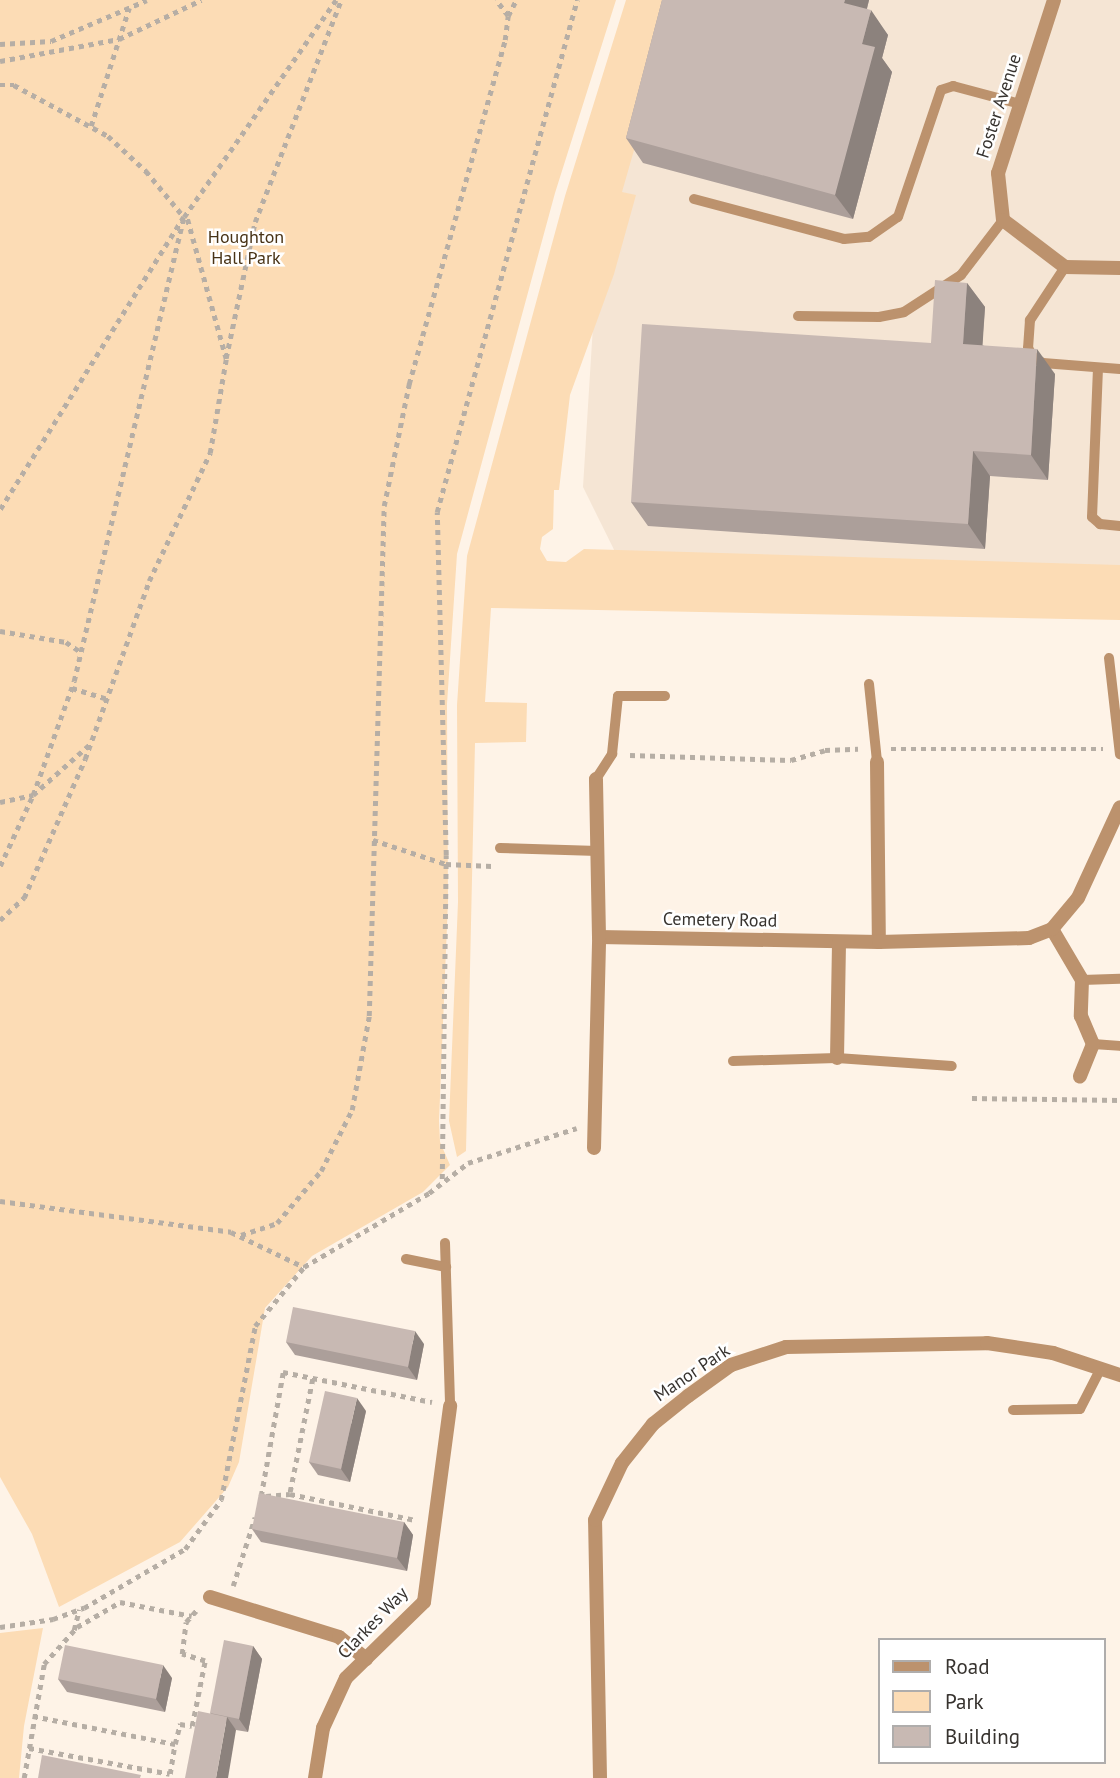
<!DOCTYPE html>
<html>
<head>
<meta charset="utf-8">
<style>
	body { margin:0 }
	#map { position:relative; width:1120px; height:1778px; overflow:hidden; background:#fef3e7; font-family:"PT Sans",sans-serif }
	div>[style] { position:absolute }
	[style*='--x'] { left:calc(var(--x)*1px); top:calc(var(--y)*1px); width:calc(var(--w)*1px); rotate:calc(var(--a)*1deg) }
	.built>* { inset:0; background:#f5e5d4 }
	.green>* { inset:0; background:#fcdcb5 }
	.path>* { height:4.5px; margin-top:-2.25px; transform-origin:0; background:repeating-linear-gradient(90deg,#b6aea5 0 5px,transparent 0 10px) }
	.lane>* { height:10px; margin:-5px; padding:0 5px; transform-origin:5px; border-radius:5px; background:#bc926d }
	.street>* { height:14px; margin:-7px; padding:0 7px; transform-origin:7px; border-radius:7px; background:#bc926d }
	.wall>* { inset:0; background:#ac9f9a }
	.shaded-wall>* { inset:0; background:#8c827d }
	.building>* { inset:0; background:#c8b9b3 }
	span { translate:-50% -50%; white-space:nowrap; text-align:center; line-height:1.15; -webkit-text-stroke:5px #fff; paint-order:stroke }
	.street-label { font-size:18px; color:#37332f }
	.park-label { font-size:18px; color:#483316 }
	.legend { position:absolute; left:878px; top:1638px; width:228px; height:126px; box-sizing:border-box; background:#fff; border:2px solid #afadac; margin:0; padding:9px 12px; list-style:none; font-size:21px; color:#37332f }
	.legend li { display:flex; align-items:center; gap:14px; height:35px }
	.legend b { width:35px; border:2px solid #afadac }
</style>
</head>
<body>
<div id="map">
	<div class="built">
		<i style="clip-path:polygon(641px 0,1120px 0,1120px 589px,628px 578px,583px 487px,606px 116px)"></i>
	</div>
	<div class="green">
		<i style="clip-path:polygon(0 0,616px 0,555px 193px,457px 554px,447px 704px,448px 901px,439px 1121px,440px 1142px,450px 1165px,423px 1192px,312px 1256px,265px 1308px,239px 1462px,228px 1487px,180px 1542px,59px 1607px,32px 1534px,0 1477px)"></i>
		<i style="clip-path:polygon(626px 0,677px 0,622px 192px,636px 195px,614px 274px,570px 395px,559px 490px,554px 490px,553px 529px,542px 537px,540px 549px,547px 561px,566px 562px,584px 549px,1120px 565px,1120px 620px,491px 608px,485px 702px,527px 703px,526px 742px,475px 743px,466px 1151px,457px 1157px,449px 1121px,458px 902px,457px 705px,467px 556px,565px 196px)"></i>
		<i style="clip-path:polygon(43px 1628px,24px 1726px,19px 1778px,0 1778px,0 1633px)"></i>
	</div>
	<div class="path">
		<i style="--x:508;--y:16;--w:18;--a:-63"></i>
		<i style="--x:0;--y:44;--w:51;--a:-3.4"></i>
		<i style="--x:51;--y:41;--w:104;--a:-23.1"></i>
		<i style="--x:0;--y:61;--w:121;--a:-10.5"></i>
		<i style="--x:119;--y:39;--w:91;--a:-25.4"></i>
		<i style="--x:0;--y:85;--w:14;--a:0"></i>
		<i style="--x:14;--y:85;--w:107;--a:28.5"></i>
		<i style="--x:108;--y:136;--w:52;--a:42.6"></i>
		<i style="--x:146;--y:171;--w:60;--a:50.4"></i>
		<i style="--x:184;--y:217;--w:346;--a:122.1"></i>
		<i style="--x:91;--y:126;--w:124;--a:-72.1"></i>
		<i style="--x:226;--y:358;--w:139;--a:-78"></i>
		<i style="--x:255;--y:222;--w:238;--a:-68.8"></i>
		<i style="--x:0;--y:631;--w:67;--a:9.5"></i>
		<i style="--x:66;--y:642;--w:18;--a:34"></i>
		<i style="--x:72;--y:688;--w:37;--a:17"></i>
		<i style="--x:891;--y:749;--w:212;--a:0"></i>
		<i style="--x:630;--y:755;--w:161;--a:1.8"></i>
		<i style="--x:791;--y:760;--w:35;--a:-16"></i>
		<i style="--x:825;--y:750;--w:33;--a:-2"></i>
		<i style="--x:0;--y:802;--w:34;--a:-12"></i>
		<i style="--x:33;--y:795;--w:76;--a:-41.8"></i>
		<i style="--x:373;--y:840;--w:77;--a:18.2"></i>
		<i style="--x:446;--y:864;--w:46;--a:2.5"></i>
		<i style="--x:0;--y:866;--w:78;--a:-65.1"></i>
		<i style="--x:33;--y:795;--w:121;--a:-70.2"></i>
		<i style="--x:74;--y:681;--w:477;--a:-76.7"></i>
		<i style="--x:184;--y:217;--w:265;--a:-55"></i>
		<i style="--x:0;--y:920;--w:33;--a:-43"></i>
		<i style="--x:24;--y:898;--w:152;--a:-66.3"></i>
		<i style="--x:85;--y:759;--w:189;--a:-70.2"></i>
		<i style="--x:149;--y:581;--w:142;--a:-64.5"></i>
		<i style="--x:210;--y:453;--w:95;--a:-80.3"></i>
		<i style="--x:226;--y:359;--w:146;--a:-105.5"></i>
		<i style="--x:972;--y:1098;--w:148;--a:0.8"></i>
		<i style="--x:442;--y:1179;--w:324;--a:-89.3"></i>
		<i style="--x:446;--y:855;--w:343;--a:-91.5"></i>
		<i style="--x:437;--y:512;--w:531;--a:-74.71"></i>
		<i style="--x:0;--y:1201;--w:233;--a:7.6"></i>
		<i style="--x:231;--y:1232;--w:81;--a:25.6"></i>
		<i style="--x:241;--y:1235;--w:38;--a:-18"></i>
		<i style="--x:277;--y:1223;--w:68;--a:-49.8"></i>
		<i style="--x:321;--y:1171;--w:68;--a:-63.1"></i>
		<i style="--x:352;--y:1110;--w:96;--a:-79.7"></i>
		<i style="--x:369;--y:1016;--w:510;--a:-88.32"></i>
		<i style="--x:384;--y:506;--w:125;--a:-78.4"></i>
		<i style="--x:409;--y:384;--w:357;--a:-74.4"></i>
		<i style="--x:505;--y:40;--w:24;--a:-83"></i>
		<i style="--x:508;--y:16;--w:20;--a:-127"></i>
		<i style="--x:313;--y:1379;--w:117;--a:101.3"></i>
		<i style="--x:290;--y:1494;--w:128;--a:11.7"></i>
		<i style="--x:261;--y:1496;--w:126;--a:-79.9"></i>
		<i style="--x:283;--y:1372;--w:152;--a:11.4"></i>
		<i style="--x:266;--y:1496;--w:24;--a:-5"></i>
		<i style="--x:233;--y:1586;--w:72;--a:-72.3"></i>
		<i style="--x:0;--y:1627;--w:54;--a:-8.6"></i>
		<i style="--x:53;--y:1619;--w:33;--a:-20"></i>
		<i style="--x:84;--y:1608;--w:117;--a:-30.3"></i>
		<i style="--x:185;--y:1549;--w:61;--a:-53.7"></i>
		<i style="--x:221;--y:1500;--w:177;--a:-78.9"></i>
		<i style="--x:255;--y:1326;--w:77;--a:-50.3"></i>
		<i style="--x:304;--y:1267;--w:145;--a:-30.6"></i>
		<i style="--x:429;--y:1193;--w:49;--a:-37.6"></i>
		<i style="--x:468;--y:1163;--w:114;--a:-17.8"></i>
		<i style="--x:74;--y:1630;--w:21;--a:-76"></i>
		<i style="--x:33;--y:1716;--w:145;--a:11.2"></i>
		<i style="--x:175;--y:1744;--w:21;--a:-76"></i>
		<i style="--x:180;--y:1724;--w:12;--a:9"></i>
		<i style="--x:192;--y:1726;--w:66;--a:-78.7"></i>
		<i style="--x:205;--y:1661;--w:24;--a:-163"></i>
		<i style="--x:182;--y:1654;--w:32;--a:-83"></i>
		<i style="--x:186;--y:1622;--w:15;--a:-48"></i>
		<i style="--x:29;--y:1748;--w:143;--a:10.4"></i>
		<i style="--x:170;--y:1774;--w:30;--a:-81"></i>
		<i style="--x:24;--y:1778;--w:116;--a:-80"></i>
		<i style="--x:44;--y:1664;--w:50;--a:-48.3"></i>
		<i style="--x:77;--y:1627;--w:50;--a:-30.2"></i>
		<i style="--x:120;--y:1602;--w:73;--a:11"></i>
	</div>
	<div class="lane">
		<i style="--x:694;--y:199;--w:155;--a:14.9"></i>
		<i style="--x:844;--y:239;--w:25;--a:-5"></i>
		<i style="--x:869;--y:237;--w:35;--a:-35"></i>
		<i style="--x:898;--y:217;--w:134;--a:-71.3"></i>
		<i style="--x:941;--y:90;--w:13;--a:-18"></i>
		<i style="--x:953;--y:86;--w:69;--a:15"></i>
		<i style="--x:1065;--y:267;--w:64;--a:123.4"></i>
		<i style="--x:1030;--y:320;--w:28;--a:94"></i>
		<i style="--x:1028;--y:348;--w:10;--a:61"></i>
		<i style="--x:1033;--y:357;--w:12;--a:31"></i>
		<i style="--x:1043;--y:363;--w:77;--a:4.5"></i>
		<i style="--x:798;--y:316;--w:81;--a:0.7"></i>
		<i style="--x:879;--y:317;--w:25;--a:-11"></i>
		<i style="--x:904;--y:312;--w:68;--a:-33"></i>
		<i style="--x:961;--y:275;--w:69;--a:-52.6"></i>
		<i style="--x:1098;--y:368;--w:149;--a:92.3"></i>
		<i style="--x:1092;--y:517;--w:11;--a:41"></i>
		<i style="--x:1100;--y:524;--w:20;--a:6"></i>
		<i style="--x:1109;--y:658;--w:97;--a:83.5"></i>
		<i style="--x:869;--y:684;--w:78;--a:84.1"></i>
		<i style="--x:596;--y:779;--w:30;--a:-57"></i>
		<i style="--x:612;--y:754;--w:58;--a:-84.1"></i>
		<i style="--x:618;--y:696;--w:47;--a:0"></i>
		<i style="--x:500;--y:848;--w:98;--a:1.8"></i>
		<i style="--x:1082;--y:980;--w:38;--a:-2"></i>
		<i style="--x:1093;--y:1044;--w:27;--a:4"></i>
		<i style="--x:733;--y:1061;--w:104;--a:-1.7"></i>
		<i style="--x:837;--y:1058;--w:115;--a:4"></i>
		<i style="--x:445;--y:1243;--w:163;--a:88.2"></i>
		<i style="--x:406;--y:1259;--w:41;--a:11.3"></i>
		<i style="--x:1013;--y:1410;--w:67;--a:-0.9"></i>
		<i style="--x:1080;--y:1409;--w:46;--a:-62.9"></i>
	</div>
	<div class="street">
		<i style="--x:1054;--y:0;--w:182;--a:107.9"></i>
		<i style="--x:998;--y:173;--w:47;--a:83.9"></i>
		<i style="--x:1003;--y:220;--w:78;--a:37.2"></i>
		<i style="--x:1065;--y:267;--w:55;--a:1"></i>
		<i style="--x:877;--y:762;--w:180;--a:89.4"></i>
		<i style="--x:1052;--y:929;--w:59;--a:59.5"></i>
		<i style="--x:1082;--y:980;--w:36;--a:92"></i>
		<i style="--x:1081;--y:1016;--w:30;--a:67"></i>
		<i style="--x:1093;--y:1044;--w:35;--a:112"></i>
		<i style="--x:599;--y:937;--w:280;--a:1"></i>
		<i style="--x:879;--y:942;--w:150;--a:-1.5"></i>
		<i style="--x:1029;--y:938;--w:25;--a:-21"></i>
		<i style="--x:1052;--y:929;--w:40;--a:-50"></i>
		<i style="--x:1078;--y:898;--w:100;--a:-65.2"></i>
		<i style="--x:837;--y:1058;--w:116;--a:-89"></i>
		<i style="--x:594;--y:1148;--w:211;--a:-88.6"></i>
		<i style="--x:599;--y:937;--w:158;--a:-91.1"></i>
		<i style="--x:210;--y:1597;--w:135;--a:17.2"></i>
		<i style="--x:339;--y:1637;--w:35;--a:39"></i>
		<i style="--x:315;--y:1778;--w:51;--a:-80.9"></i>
		<i style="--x:323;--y:1728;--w:55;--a:-65.3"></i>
		<i style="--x:346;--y:1678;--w:109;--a:-44.3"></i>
		<i style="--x:424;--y:1602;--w:198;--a:-82.4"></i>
		<i style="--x:600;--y:1778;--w:258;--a:-91.1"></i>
		<i style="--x:595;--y:1520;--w:63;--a:-64.7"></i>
		<i style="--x:622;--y:1463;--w:50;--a:-51.5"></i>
		<i style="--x:653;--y:1424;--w:45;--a:-38.7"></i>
		<i style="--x:688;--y:1396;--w:53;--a:-35.8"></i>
		<i style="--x:731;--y:1365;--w:58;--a:-18.1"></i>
		<i style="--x:786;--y:1347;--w:201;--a:-1.1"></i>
		<i style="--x:987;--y:1343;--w:67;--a:8.6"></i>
		<i style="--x:1053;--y:1353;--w:71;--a:18.2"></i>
	</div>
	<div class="wall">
		<i style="clip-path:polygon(662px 0,869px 0,867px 9px,888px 35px,882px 58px,892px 72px,853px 219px,643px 163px,626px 138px)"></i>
		<i style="clip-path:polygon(967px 283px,985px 307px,982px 345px,1055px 374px,1048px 480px,990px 476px,985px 549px,648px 526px,631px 502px,931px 343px)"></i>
		<i style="clip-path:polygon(286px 1342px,424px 1344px,417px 1380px,295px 1355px)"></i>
		<i style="clip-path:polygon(366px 1411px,350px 1482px,318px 1475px,309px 1462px)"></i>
		<i style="clip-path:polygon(404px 1522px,413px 1535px,407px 1571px,261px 1542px,252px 1529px)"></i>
		<i style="clip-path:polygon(253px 1646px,262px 1659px,248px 1732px,236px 1730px,210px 1714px)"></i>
		<i style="clip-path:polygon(172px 1678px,165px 1712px,67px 1692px,58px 1679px)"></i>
	</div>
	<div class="shaded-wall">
		<i style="clip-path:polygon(845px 0,869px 0,862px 27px,844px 3px)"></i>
		<i style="clip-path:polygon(871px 10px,888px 35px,882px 58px,892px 72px,853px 219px,835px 195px,862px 44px)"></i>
		<i style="clip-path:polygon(967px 283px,985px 307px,981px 369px,963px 344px)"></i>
		<i style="clip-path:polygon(1037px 349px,1055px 374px,1048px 480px,1031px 455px)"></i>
		<i style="clip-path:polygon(973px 451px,990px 476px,985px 549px,968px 524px)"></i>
		<i style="clip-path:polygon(415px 1331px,424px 1344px,417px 1380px,408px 1367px)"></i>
		<i style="clip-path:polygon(357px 1398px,366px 1411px,350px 1482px,341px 1469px)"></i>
		<i style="clip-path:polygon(404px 1522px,413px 1535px,407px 1571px,397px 1558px)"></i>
		<i style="clip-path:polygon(253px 1646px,262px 1659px,248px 1732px,239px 1719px)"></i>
		<i style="clip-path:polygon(163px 1665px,172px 1678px,165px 1712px,156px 1699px)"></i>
		<i style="clip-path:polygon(227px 1717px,236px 1730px,228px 1778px,216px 1778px)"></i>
	</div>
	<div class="building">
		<i style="clip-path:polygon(662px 0,845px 0,844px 3px,871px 10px,862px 44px,875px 47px,835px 195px,626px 138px)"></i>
		<i style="clip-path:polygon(935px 280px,967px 283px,963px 344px,1037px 349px,1031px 455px,973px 451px,968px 524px,631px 502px,642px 324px,931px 343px)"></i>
		<i style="clip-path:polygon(293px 1307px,415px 1331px,408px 1367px,286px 1342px)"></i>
		<i style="clip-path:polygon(325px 1391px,357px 1398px,341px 1469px,309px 1462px)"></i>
		<i style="clip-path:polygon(259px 1493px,404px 1522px,397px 1558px,252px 1529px)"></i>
		<i style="clip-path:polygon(224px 1640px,253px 1646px,239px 1719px,210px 1713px)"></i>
		<i style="clip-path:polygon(65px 1645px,163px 1665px,156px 1699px,58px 1679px)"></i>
		<i style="clip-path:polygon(198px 1711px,227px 1717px,216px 1778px,185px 1778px)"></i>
		<i style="clip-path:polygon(42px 1755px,141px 1775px,140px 1778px,38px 1778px)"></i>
	</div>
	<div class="street-label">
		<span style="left:999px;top:106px;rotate:-72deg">Foster Avenue</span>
		<span style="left:720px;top:920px;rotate:1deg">Cemetery Road</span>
		<span style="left:692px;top:1373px;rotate:-34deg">Manor Park</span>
		<span style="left:373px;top:1623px;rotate:-46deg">Clarkes Way</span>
	</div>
	<div class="park-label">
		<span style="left:246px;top:248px">Houghton<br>Hall Park</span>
	</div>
	<ul class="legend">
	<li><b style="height:9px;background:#bc926d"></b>Road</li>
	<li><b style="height:19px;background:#fcdcb5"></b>Park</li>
	<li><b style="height:19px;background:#c8b9b3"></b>Building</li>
	</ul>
</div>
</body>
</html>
